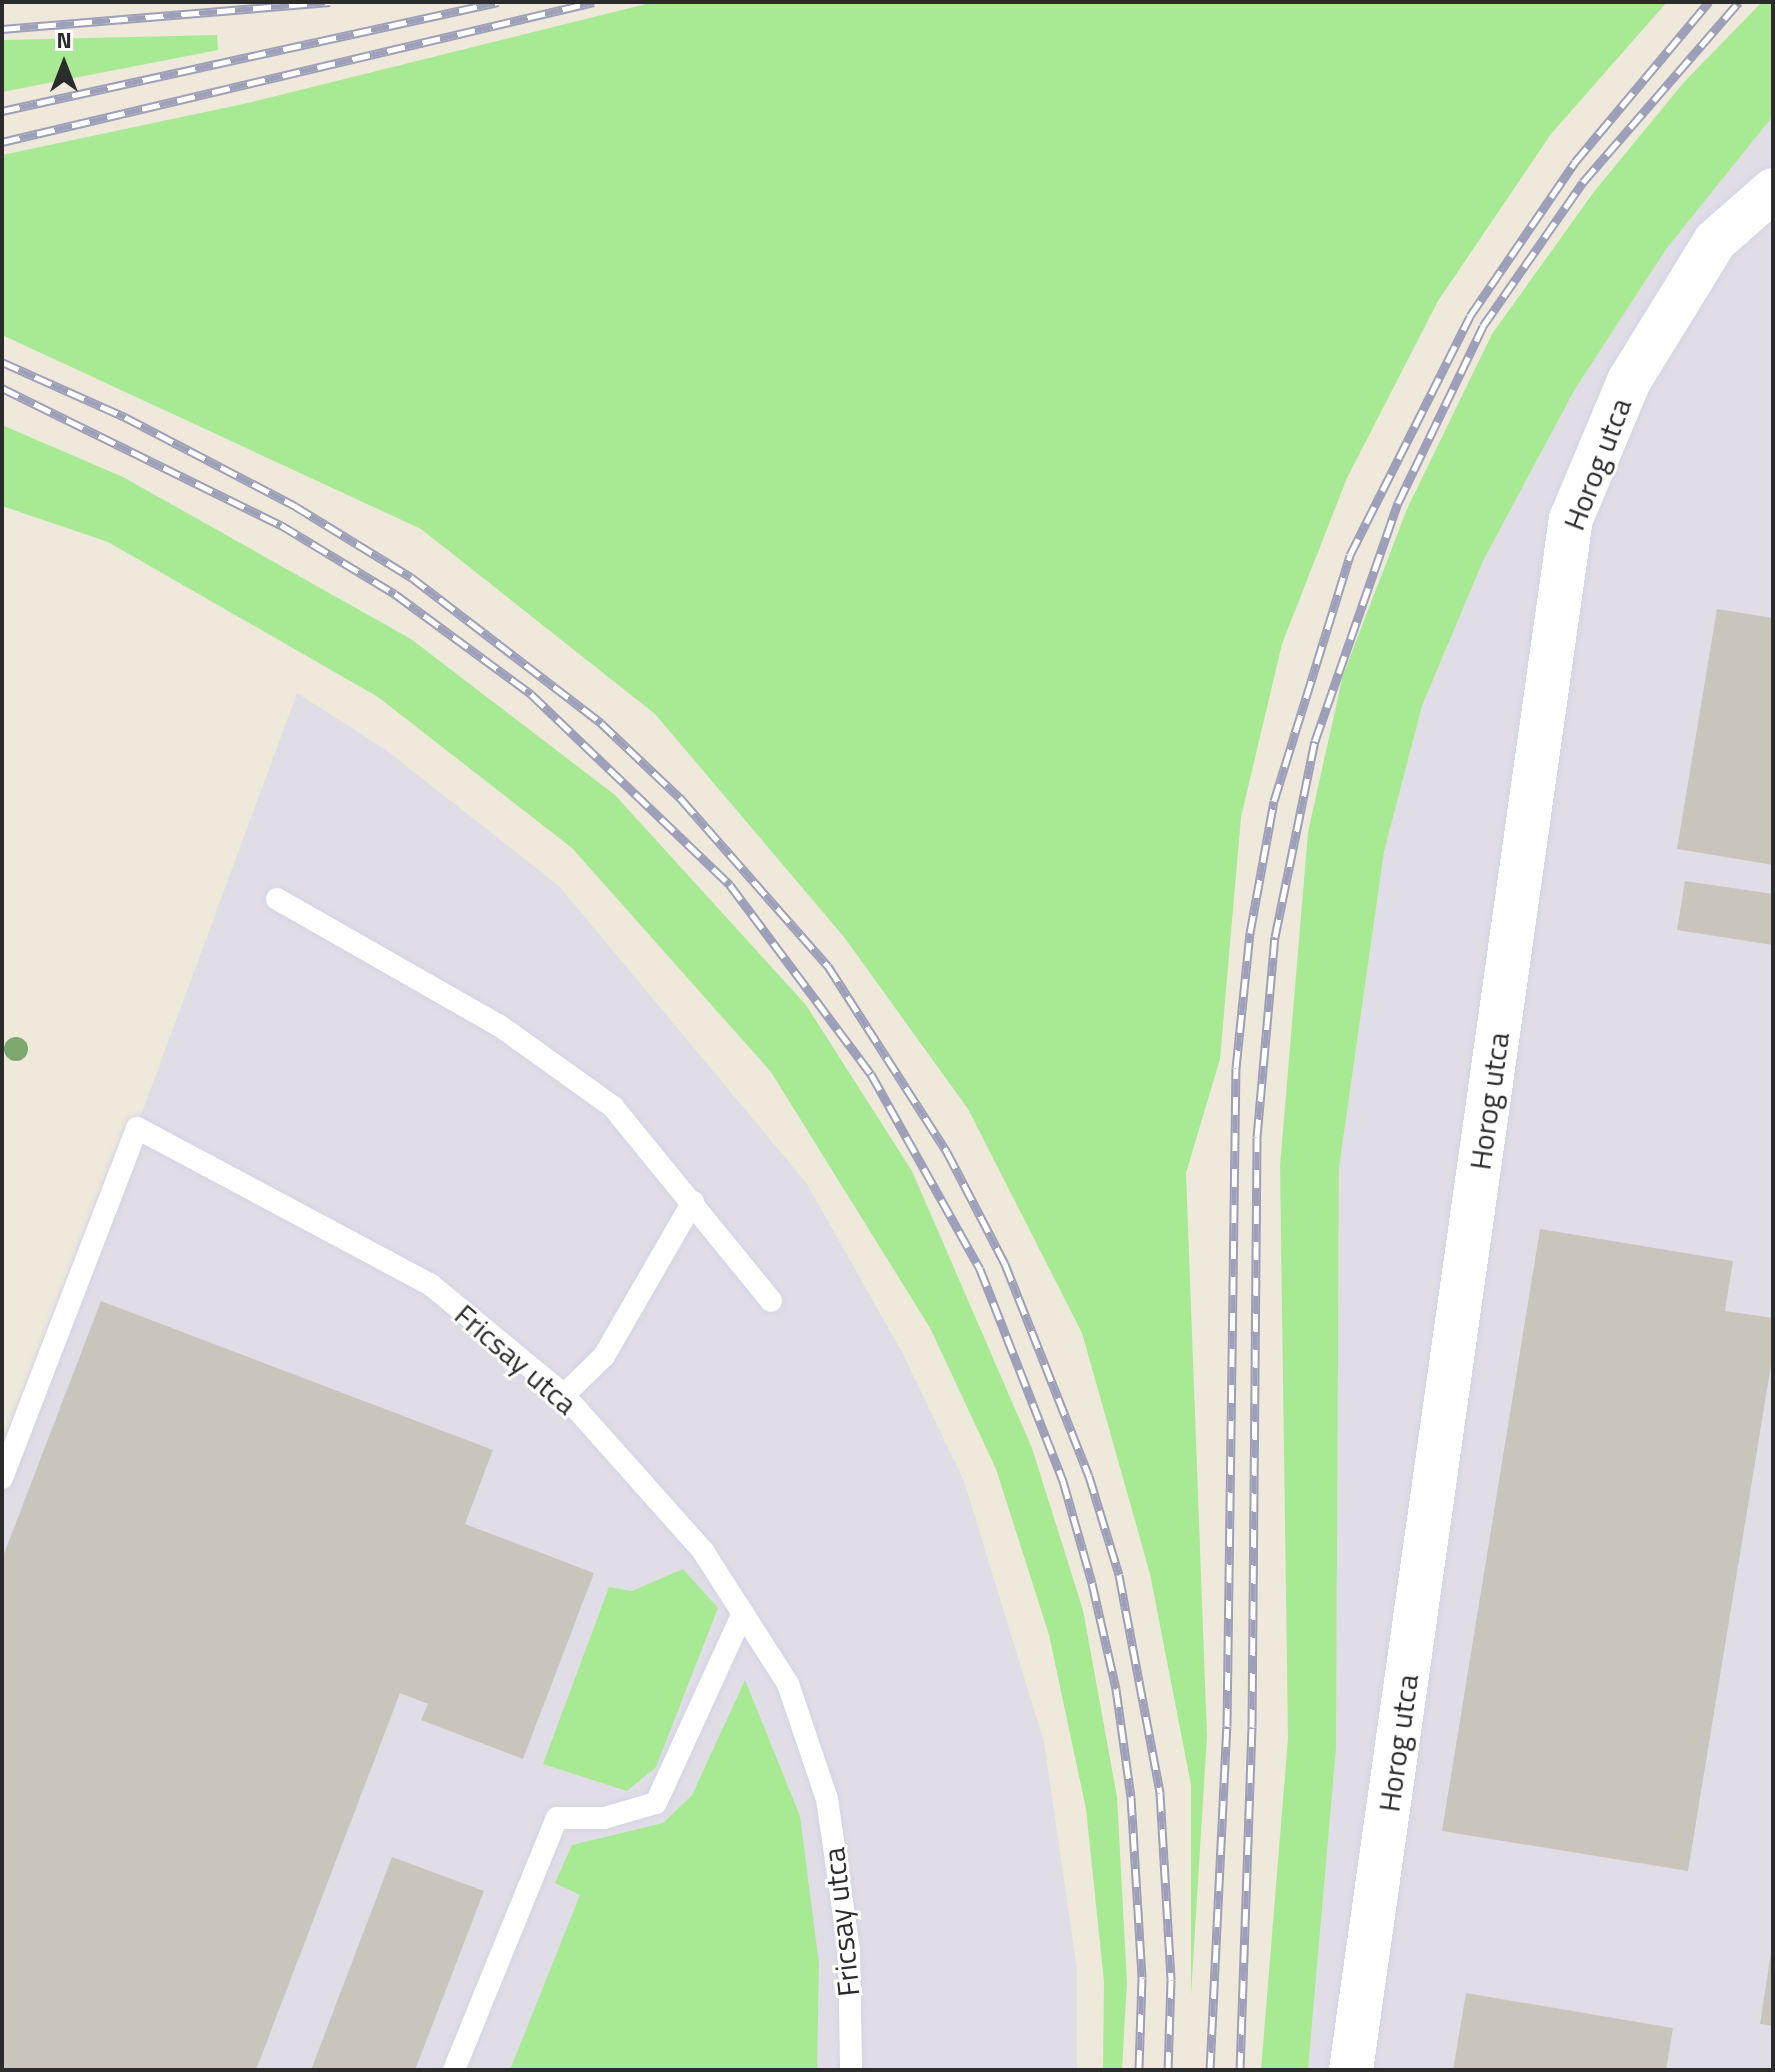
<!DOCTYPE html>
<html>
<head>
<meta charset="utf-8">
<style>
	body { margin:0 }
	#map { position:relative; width:1775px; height:2072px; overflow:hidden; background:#efe9dc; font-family:"Titillium Web",sans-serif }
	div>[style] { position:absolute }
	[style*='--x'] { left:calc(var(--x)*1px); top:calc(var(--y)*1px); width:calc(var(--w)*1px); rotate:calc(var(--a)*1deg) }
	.industrial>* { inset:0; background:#e1dde6 }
	.green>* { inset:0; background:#a8ea94 }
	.building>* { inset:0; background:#cac5bc }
	.roads { filter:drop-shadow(0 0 2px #d1d3e6) drop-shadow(0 0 2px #d1d3e6) }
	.lane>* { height:22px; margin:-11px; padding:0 11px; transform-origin:11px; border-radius:11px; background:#fff }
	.street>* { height:44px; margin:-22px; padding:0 22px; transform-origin:22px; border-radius:22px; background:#fff }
	.rail>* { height:9px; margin-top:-4.5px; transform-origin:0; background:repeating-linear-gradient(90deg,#fff 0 18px,#9e9fb8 0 36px); box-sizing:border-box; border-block:2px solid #9e9fb8 }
	.trees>* { width:24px; height:24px; margin:-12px; border-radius:50%; background:#7ca76d }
	span { translate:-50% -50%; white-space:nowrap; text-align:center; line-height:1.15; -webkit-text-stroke:6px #fff; paint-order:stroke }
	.street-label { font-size:30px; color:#2b2b2b }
	.frame { position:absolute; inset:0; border:4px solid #2b2b2b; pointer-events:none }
	.north { position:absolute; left:24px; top:24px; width:80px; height:80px; -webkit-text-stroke:6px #fff; paint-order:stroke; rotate:0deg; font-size:22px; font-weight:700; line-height:32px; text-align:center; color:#2b2b2b }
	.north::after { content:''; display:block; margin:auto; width:28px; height:36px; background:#2b2b2b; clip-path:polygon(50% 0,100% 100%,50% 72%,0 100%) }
</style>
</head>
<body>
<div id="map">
	<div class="industrial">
		<i style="clip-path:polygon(1773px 116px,1773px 2070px,1308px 2070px,1336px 1749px,1339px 1168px,1384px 852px,1422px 706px,1483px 561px,1575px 389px,1667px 248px)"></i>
		<i style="clip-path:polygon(297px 693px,386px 750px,559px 886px,807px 1184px,903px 1354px,964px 1481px,1044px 1742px,1077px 1969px,1077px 2070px,2px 2070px,2px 1491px)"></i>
	</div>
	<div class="green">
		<i style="clip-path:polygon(654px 2px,1667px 2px,1551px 134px,1438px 301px,1347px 478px,1282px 644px,1241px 817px,1220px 1059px,1186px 1173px,1207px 1736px,1191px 1996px,1191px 1785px,1150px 1574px,1082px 1333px,968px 1109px,844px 937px,655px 714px,421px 529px,2px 335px,2px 155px,248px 103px)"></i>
		<i style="clip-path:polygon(1762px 2px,1773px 2px,1773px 116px,1667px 248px,1575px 389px,1483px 561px,1422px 706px,1384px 852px,1339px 1168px,1336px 1749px,1308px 2070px,1261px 2070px,1288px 1738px,1280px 1166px,1308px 832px,1343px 675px,1407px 509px,1492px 334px,1593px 193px,1684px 82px)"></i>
		<i style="clip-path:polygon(217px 35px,218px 50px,2px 92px,2px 40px)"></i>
		<i style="clip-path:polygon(2px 425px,123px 477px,411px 639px,615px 795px,806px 1005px,912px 1171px,1032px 1448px,1083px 1610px,1117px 1797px,1127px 1982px,1122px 2070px,1103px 2070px,1104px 1982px,1086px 1809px,1049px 1635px,996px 1469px,930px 1328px,771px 1072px,572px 848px,378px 697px,108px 542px,2px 506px)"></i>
		<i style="clip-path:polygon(683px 1569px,718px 1608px,656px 1767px,627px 1791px,543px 1764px,609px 1587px,632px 1591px)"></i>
		<i style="clip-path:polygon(745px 1680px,800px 1816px,819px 1964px,817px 2070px,510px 2070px,580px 1895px,555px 1883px,572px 1845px,663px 1823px,692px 1795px)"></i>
	</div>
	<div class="building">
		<i style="clip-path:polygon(1717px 609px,1773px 618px,1773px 865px,1677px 849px)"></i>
		<i style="clip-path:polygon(1685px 881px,1773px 894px,1773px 945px,1677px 930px)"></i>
		<i style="clip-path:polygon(1540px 1229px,1733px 1261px,1725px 1311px,1773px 1318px,1773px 1353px,1688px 1871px,1442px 1831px)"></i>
		<i style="clip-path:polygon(101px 1301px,493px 1450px,465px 1524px,594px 1573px,523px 1759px,421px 1720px,428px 1704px,400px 1693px,256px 2070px,2px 2070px,2px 1559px)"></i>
		<i style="clip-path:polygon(392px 1857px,484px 1891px,415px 2070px,311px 2070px)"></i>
		<i style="clip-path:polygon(1773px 1939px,1773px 2026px,1760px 2024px)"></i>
		<i style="clip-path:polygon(1466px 1993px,1673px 2028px,1666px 2070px,1453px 2070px)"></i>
	</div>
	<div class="roads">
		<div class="lane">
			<i style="--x:277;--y:899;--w:257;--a:29.7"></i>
			<i style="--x:500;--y:1026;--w:139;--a:35.6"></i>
			<i style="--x:613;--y:1107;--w:250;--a:50.8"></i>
			<i style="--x:564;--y:1395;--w:56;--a:-44.3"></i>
			<i style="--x:604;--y:1356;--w:178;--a:-60"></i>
			<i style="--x:2;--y:1478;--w:375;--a:-68.9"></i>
			<i style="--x:137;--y:1128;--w:333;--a:28.1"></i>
			<i style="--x:431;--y:1285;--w:173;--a:39.6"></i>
			<i style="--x:564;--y:1395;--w:209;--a:48.3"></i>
			<i style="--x:703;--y:1551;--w:158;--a:57.4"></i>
			<i style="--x:788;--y:1684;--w:121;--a:71.3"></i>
			<i style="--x:827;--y:1799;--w:153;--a:81.7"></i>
			<i style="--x:849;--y:1950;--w:120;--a:89"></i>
			<i style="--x:454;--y:2070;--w:272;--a:-67.8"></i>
			<i style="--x:557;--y:1818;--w:47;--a:0"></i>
			<i style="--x:604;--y:1818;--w:54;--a:-16.1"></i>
			<i style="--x:656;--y:1803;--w:209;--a:-65.4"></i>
		</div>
		<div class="street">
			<i style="--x:1351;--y:2070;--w:1567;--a:-81.93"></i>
			<i style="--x:1571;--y:519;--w:150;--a:-67.2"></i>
			<i style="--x:1629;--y:381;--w:164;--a:-58.4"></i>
			<i style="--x:1715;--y:241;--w:77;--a:-41.3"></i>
		</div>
	</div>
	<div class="rail">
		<i style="--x:2;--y:29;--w:329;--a:-4.7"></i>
		<i style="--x:2;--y:111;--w:508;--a:-12.39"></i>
		<i style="--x:2;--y:142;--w:608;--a:-13.31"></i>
		<i style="--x:2;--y:362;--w:135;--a:24.1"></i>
		<i style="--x:125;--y:417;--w:192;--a:27.6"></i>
		<i style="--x:295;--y:506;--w:136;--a:31.5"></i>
		<i style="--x:411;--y:577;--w:240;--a:37.5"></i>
		<i style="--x:601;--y:723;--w:112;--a:43.5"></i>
		<i style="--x:682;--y:800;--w:221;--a:48.7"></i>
		<i style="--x:828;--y:966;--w:221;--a:57.4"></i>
		<i style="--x:947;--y:1152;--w:126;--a:62.6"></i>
		<i style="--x:1005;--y:1264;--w:228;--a:68.4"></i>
		<i style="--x:1089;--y:1476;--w:103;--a:73.1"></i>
		<i style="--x:1119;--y:1575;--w:222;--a:79.3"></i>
		<i style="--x:1160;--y:1793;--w:187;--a:86.6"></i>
		<i style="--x:1171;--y:1980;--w:90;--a:91.9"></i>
		<i style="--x:2;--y:388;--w:311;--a:26.2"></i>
		<i style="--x:281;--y:525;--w:133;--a:31.2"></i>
		<i style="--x:395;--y:594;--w:169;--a:36.3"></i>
		<i style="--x:531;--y:694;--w:276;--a:43.8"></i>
		<i style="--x:730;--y:885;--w:236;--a:53.3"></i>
		<i style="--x:871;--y:1074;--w:223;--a:60.8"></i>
		<i style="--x:980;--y:1269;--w:228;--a:68.6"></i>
		<i style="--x:1063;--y:1481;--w:106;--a:74.1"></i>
		<i style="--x:1092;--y:1583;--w:109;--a:77.2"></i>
		<i style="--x:1116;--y:1689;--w:109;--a:82.1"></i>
		<i style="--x:1131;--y:1797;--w:181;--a:86.5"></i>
		<i style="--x:1142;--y:1978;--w:92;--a:91.9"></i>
		<i style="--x:1210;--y:2070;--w:344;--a:-87.2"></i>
		<i style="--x:1227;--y:1726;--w:658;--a:-89.22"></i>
		<i style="--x:1236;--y:1068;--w:136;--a:-84.1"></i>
		<i style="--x:1250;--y:933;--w:134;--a:-79.7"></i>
		<i style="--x:1274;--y:801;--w:257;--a:-72.8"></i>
		<i style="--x:1350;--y:555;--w:267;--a:-63.3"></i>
		<i style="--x:1470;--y:316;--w:186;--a:-55.7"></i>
		<i style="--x:1575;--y:162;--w:209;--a:-50.1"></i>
		<i style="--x:1240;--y:2070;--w:343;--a:-88"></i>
		<i style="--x:1252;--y:1727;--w:590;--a:-89.51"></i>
		<i style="--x:1257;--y:1137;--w:201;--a:-84.9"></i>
		<i style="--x:1275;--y:937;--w:200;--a:-78.5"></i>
		<i style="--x:1315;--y:741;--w:252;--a:-70.8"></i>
		<i style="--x:1398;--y:503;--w:196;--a:-64.3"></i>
		<i style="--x:1483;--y:326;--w:175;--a:-55.2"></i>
		<i style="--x:1583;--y:182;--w:238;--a:-49.1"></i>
	</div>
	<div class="trees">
		<i style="left:16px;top:1049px"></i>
	</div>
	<div class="street-label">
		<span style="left:1597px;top:464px;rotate:-69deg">Horog utca</span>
		<span style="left:1489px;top:1101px;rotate:-82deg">Horog utca</span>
		<span style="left:516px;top:1359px;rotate:41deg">Fricsay utca</span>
		<span style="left:1398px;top:1743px;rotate:-82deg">Horog utca</span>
		<span style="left:841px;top:1922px;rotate:-96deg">Fricsay utca</span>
	</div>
	<div class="frame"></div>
	<div class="north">N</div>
</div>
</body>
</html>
